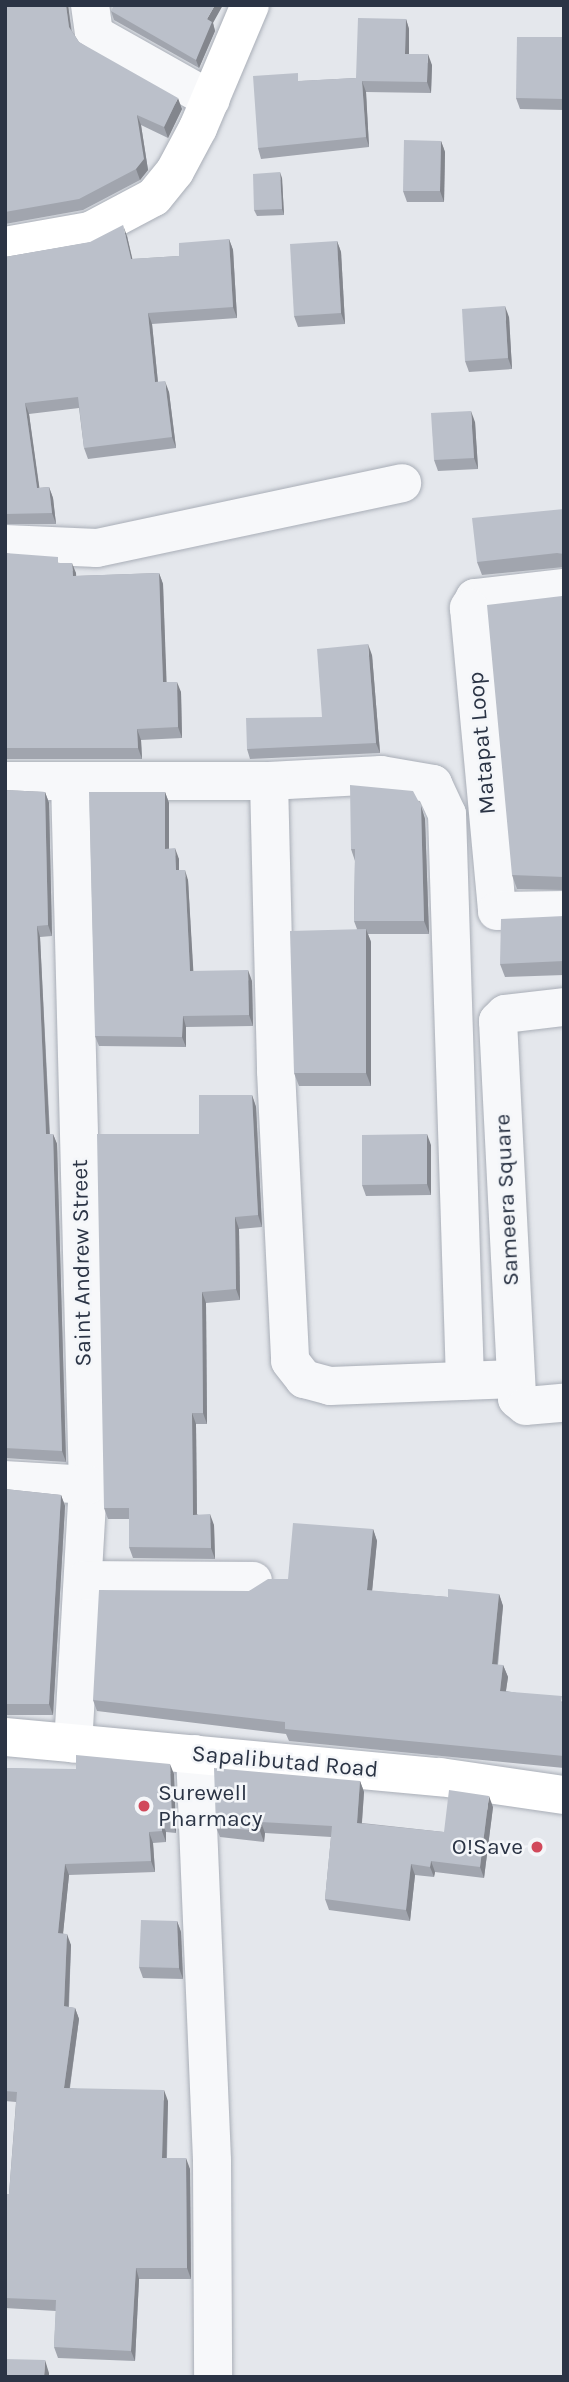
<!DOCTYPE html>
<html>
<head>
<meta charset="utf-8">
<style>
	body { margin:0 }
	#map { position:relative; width:569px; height:2382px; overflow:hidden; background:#e4e7ec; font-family:Karla,sans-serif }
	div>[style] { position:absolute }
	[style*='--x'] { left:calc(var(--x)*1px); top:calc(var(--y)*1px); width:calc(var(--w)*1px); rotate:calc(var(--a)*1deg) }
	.roads { filter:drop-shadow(0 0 2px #a9aeb7) drop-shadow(0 0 2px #a9aeb7) }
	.street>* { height:38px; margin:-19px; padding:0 19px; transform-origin:19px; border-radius:19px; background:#f7f8fa }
	.secondary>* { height:38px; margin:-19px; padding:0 19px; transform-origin:19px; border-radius:19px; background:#fff }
	.wall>* { inset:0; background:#a1a5ae }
	.shaded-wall>* { inset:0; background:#83868d }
	.building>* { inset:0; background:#bbc0ca }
	.dots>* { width:19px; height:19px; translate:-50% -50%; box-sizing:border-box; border:4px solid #f4f6f9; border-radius:50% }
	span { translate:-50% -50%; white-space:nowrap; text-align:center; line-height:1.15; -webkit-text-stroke:5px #f4f6f9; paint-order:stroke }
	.street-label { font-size:23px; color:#2b3445 }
	.poi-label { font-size:23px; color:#2b3445 }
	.left { translate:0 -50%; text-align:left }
	.right { translate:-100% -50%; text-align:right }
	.frame { position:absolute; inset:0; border:7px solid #2b3445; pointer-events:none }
</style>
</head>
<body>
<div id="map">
	<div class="roads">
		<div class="street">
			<i style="--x:90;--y:5;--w:29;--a:82"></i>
			<i style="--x:94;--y:34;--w:134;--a:29.4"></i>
			<i style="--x:5;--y:544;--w:92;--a:2.5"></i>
			<i style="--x:97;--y:548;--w:312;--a:-12"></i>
			<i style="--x:564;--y:588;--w:90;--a:173.6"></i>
			<i style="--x:475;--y:598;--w:12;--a:121"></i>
			<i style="--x:469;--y:608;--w:304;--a:84.7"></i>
			<i style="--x:497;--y:911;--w:67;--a:-0.9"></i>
			<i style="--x:5;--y:781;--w:264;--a:0"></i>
			<i style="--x:269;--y:781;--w:112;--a:-3.1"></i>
			<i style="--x:381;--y:775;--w:53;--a:9.8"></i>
			<i style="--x:433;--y:784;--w:33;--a:65"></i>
			<i style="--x:447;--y:814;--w:567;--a:88.18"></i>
			<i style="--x:70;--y:781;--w:704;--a:88.54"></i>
			<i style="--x:88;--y:1485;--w:259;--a:93.3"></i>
			<i style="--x:269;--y:781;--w:290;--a:88.6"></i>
			<i style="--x:276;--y:1071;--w:290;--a:87.2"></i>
			<i style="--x:290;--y:1361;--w:23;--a:52"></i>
			<i style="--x:304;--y:1379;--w:27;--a:15"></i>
			<i style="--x:330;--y:1386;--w:185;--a:-2.2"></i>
			<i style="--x:564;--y:1007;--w:59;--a:173.2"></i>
			<i style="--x:505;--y:1014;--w:10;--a:135"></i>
			<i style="--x:498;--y:1021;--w:378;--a:87.1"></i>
			<i style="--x:517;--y:1399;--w:11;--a:38"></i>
			<i style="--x:526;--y:1406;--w:38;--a:-5"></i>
			<i style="--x:5;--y:1480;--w:83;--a:3.4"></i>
			<i style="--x:85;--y:1580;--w:168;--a:0.3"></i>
			<i style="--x:195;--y:1754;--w:407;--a:87.6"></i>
			<i style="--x:212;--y:2161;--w:216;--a:89.7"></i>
		</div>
		<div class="secondary">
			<i style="--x:5;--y:246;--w:86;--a:-10"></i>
			<i style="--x:90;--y:231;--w:72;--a:-28"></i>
			<i style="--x:154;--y:197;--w:33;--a:-51"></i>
			<i style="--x:175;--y:171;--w:49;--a:-61.9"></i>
			<i style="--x:198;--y:128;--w:134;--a:-67.1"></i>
			<i style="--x:5;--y:1737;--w:437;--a:5.3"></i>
			<i style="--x:440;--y:1777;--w:125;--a:8.3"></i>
		</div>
	</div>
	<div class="wall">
		<i style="clip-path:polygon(5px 5px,68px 5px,72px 31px,79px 42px,182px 109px,168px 138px,141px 125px,148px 170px,140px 180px,83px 210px,5px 224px)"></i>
		<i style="clip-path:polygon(111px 11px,213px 23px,215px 31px,199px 68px,114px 20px)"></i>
		<i style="clip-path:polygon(406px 19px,409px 29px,409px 54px,432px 65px,431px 93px,366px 92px,369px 147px,261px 159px,258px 148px,301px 81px,356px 78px)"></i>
		<i style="clip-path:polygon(564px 37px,564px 110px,520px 109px,516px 98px)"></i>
		<i style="clip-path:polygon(441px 141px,445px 152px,444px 202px,407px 202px,403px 191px)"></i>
		<i style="clip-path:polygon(282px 178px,284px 215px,257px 216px,254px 210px)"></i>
		<i style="clip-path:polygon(127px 236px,132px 259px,179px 256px,229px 239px,233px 250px,237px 318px,152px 324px,158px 382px,169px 392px,176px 448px,88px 459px,84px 448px,79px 408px,29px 414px,39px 488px,49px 487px,53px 498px,56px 524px,5px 524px,5px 257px)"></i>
		<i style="clip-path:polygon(337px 241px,341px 252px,345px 324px,298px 327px,294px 316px)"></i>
		<i style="clip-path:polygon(509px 317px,512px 369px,469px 372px,465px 361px)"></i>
		<i style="clip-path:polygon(475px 422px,478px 469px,438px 471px,434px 460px)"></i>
		<i style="clip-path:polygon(564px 509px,564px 567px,482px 575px,477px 562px)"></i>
		<i style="clip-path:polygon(5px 553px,60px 563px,76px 573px,76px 576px,159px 573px,163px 584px,166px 682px,181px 692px,182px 738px,141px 740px,142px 759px,5px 759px)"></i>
		<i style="clip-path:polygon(564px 595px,564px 890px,517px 889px,512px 875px,562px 596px)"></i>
		<i style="clip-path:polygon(372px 655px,380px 753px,250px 759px,247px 749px,322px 717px)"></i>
		<i style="clip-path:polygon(5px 790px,45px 792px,49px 803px,52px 936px,40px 937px,50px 1134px,53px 1134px,57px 1144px,66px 1462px,5px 1458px)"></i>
		<i style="clip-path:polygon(165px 792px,169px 803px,169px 849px,179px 859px,179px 870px,188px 880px,193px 971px,252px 981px,253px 1026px,186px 1027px,186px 1047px,99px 1046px,95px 1036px)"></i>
		<i style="clip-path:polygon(421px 806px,425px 819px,429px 934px,368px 934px,371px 942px,371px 1086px,299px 1086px,294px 1073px,357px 929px,354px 921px,355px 861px,351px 849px)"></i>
		<i style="clip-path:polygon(564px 916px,564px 975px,505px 977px,500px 964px)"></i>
		<i style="clip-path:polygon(252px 1095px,256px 1107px,262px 1227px,239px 1229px,240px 1300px,206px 1303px,207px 1424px,196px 1424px,197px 1514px,214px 1525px,215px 1559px,133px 1558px,129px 1547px,129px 1519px,108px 1519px,104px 1508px,199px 1134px)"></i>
		<i style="clip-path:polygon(431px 1145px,431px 1195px,366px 1196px,362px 1185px)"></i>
		<i style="clip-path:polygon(5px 1489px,61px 1495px,65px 1506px,53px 1715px,5px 1715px)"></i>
		<i style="clip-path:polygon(373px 1529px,377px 1541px,372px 1591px,448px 1597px,499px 1594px,503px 1606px,498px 1665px,503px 1665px,508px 1677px,506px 1691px,564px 1702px,564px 1768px,289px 1741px,286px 1734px,97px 1711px,93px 1700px,249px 1591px,288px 1579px)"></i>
		<i style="clip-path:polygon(5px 1768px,174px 1774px,176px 1833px,166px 1832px,166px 1842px,153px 1843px,155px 1872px,69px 1875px,63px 1933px,71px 1945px,69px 2007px,75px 2008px,79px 2019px,70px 2088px,168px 2101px,167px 2158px,190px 2169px,191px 2279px,139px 2279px,135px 2361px,58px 2358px,54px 2347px,56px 2311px,5px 2308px,5px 2194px,9px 2194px,16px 2102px,5px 2101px)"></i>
		<i style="clip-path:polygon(360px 1781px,364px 1792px,362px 1823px,444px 1832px,493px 1807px,484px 1878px,435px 1872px,434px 1877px,415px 1875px,410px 1921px,329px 1910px,325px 1899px,331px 1837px,265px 1833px,264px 1842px,220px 1837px,216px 1827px)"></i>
		<i style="clip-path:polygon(177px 1921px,181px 1932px,183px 1979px,143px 1978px,139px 1967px)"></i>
	</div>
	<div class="shaded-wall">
		<i style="clip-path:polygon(66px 5px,68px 5px,72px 38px,69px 27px)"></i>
		<i style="clip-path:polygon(215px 5px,223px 5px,213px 23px,215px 31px,199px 68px,196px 60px,207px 19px)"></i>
		<i style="clip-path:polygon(406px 19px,409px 29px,409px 65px,405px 54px)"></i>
		<i style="clip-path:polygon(428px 54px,432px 65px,431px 93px,427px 82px)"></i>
		<i style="clip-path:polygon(362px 81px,366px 92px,369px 147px,366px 137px)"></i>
		<i style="clip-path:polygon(178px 98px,182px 109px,168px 138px,164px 127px)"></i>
		<i style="clip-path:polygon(137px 115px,141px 125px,148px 170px,140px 180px,136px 169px)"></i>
		<i style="clip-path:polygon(441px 141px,445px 152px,444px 202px,440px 191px)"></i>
		<i style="clip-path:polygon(280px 172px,282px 178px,284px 215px,282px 209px)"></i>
		<i style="clip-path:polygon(123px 225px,127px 236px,135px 270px,131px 259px)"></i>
		<i style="clip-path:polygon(229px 239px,233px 250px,237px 318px,233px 307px)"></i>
		<i style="clip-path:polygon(337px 241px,341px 252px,345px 324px,341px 313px)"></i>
		<i style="clip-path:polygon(505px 306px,509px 317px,512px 369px,508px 358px)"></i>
		<i style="clip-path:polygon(148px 313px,152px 324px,159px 393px,155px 382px)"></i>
		<i style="clip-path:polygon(165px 381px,169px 392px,176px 448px,172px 437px)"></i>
		<i style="clip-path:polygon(25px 403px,29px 414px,41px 499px,37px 488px)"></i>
		<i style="clip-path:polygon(471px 411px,475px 422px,478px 469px,474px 458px)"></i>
		<i style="clip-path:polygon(49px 487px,53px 498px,56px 524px,52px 513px)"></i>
		<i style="clip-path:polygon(72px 563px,76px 573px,77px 587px,73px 576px)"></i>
		<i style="clip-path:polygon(159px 573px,163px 584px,167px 693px,163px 682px)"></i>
		<i style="clip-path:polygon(368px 644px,372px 655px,380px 753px,376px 743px)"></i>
		<i style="clip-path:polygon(177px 682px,181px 692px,182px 738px,178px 727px)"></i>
		<i style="clip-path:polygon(137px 729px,141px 740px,142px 759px,138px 748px)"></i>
		<i style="clip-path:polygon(45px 792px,49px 803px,52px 936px,48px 925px)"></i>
		<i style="clip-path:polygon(165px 792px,169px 803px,169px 859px,165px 849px)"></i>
		<i style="clip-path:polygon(421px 806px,425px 819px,429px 934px,424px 921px)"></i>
		<i style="clip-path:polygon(175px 848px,179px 859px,179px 880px,176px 870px)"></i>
		<i style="clip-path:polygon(185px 870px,188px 880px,194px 982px,190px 971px)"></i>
		<i style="clip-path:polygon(37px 926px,40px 937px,50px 1145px,46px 1134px)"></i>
		<i style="clip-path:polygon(366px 929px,371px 942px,371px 1086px,366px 1073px)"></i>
		<i style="clip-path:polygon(248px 970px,252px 981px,253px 1026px,249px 1015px)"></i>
		<i style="clip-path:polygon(183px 1016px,186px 1027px,186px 1047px,182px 1037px)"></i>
		<i style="clip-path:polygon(252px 1095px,256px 1107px,262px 1227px,258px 1215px)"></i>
		<i style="clip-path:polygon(53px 1134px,57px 1144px,66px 1462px,62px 1451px)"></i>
		<i style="clip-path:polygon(427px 1134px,431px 1145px,431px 1195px,427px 1184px)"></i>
		<i style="clip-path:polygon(235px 1217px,239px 1229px,240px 1300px,236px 1289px)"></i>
		<i style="clip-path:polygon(202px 1292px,206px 1303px,207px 1424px,203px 1413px)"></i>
		<i style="clip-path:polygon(192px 1413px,196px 1424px,197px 1526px,193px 1515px)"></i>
		<i style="clip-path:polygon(61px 1495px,65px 1506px,53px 1715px,49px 1704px)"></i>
		<i style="clip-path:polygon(210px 1514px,214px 1525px,215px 1559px,211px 1548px)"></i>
		<i style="clip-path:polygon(373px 1529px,377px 1541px,371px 1602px,367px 1590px)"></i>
		<i style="clip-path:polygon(499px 1594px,503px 1606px,496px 1676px,492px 1664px)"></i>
		<i style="clip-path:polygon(503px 1665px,508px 1677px,504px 1703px,500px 1691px)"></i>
		<i style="clip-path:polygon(170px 1764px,174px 1774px,176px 1833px,172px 1822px)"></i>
		<i style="clip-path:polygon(360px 1781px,364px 1792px,361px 1833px,357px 1823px)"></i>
		<i style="clip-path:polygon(489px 1796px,493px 1807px,484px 1878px,480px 1867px)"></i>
		<i style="clip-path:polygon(162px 1821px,166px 1832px,166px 1842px,162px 1831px)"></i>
		<i style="clip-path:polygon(261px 1822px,265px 1833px,264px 1842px,260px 1831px)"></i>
		<i style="clip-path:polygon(149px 1832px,153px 1843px,155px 1872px,151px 1861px)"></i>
		<i style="clip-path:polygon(431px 1861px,435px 1872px,434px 1877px,430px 1867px)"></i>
		<i style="clip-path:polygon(65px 1864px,69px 1875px,62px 1944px,58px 1933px)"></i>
		<i style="clip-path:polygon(411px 1864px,415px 1875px,410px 1921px,406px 1910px)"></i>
		<i style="clip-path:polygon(177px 1921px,181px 1932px,183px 1979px,179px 1968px)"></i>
		<i style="clip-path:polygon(67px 1934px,71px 1945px,68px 2017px,64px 2006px)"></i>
		<i style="clip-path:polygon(75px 2008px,79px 2019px,68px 2099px,64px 2088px)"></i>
		<i style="clip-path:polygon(164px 2090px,168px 2101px,166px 2169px,162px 2158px)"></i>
		<i style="clip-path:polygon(186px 2158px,190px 2169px,191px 2279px,187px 2268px)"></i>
		<i style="clip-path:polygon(136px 2268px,139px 2279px,135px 2361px,131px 2351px)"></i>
		<i style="clip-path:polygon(45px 2360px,49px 2373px,49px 2377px,44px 2377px)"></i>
	</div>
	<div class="building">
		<i style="clip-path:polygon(5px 5px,66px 5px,69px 27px,79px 42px,178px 98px,164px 127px,137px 115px,144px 159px,136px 169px,79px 199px,5px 212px)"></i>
		<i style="clip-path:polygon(114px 5px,215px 5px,207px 19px,212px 22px,196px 60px,111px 11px)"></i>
		<i style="clip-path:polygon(358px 18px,406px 19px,405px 54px,428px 54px,427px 82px,362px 81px,366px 137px,258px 148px,253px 76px,298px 73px,298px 81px,356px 78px)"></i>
		<i style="clip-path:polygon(517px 37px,564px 37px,564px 99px,516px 98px)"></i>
		<i style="clip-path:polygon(404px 140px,441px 141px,440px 191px,403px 191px)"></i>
		<i style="clip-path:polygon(280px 172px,282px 209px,254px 210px,253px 174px)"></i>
		<i style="clip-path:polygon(123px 225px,131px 259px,179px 256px,179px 243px,229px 239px,233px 307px,148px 313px,155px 382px,165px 381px,172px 437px,84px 448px,78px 397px,25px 403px,37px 488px,49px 487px,52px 513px,5px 514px,5px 257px,90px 242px)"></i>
		<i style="clip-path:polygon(337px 241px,341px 313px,294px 316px,290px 244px)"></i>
		<i style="clip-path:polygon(505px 306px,508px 358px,465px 361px,462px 309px)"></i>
		<i style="clip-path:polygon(471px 411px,474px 458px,434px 460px,431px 413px)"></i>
		<i style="clip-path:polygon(564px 509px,564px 554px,557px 553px,477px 562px,472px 518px)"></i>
		<i style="clip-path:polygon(5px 553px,58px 557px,58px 563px,72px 563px,73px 576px,159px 573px,163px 682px,177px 682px,178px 727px,137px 729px,138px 748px,5px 748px)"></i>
		<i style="clip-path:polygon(564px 595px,564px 877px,512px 875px,487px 605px,562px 596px)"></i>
		<i style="clip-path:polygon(368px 644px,376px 743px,247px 749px,246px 718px,322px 717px,317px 649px)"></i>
		<i style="clip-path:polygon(350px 785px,413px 791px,421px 806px,424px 921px,354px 921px,355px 849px,351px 849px)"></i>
		<i style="clip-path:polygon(5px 790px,45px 792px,48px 925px,37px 926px,46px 1134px,53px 1134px,62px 1451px,5px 1448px)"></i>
		<i style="clip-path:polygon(89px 792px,165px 792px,165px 849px,175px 848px,176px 870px,185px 870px,190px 971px,248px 970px,249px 1015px,183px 1016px,182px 1037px,95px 1036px)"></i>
		<i style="clip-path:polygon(564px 916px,564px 961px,500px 964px,501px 919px)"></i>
		<i style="clip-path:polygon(366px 929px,366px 1073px,294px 1073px,290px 931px)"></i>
		<i style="clip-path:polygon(199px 1095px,252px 1095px,258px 1215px,235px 1217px,236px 1289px,202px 1292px,203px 1413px,192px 1413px,193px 1515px,210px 1514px,211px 1548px,129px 1547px,129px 1508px,104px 1508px,97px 1134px,199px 1134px)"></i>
		<i style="clip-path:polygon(427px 1134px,427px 1184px,362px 1185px,362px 1135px)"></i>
		<i style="clip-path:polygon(5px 1489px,61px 1495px,49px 1704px,5px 1704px)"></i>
		<i style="clip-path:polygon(293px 1523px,373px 1529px,367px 1590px,448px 1597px,448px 1589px,499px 1594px,492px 1664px,503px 1665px,500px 1691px,562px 1696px,561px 1702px,564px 1703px,564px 1756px,285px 1729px,285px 1722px,93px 1700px,99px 1590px,249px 1591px,268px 1579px,288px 1579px)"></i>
		<i style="clip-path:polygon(76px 1755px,170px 1764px,172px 1822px,162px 1821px,162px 1831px,149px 1832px,151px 1861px,65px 1864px,58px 1933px,67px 1934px,64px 2006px,75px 2008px,64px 2088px,164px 2090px,162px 2158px,186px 2158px,187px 2268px,136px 2268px,131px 2351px,54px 2347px,56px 2300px,5px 2298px,5px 2194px,9px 2194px,17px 2092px,5px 2091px,5px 1768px,76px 1769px)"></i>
		<i style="clip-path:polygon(214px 1768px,360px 1781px,357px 1823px,444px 1832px,449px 1790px,489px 1796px,480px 1867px,431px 1861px,430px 1867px,411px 1864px,406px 1910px,325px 1899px,332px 1826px,261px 1822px,260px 1831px,216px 1827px)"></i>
		<i style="clip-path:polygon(141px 1920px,177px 1921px,179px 1968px,139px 1967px)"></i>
		<i style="clip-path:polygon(5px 2359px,45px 2360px,44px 2377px,5px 2377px)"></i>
	</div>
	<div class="dots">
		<i style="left:144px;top:1806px;background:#d1495b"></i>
		<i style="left:537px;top:1847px;background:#d1495b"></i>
	</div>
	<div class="street-label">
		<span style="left:482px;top:743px;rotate:-95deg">Matapat Loop</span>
		<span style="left:507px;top:1200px;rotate:-93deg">Sameera Square</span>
		<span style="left:82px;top:1263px;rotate:-91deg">Saint Andrew Street</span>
		<span style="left:285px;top:1762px;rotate:5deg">Sapalibutad Road</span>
	</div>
	<div class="poi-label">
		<span class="left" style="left:158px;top:1806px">Surewell<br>Pharmacy</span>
		<span class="right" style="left:523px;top:1847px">O!Save</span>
	</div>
	<div class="frame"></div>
</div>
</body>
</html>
